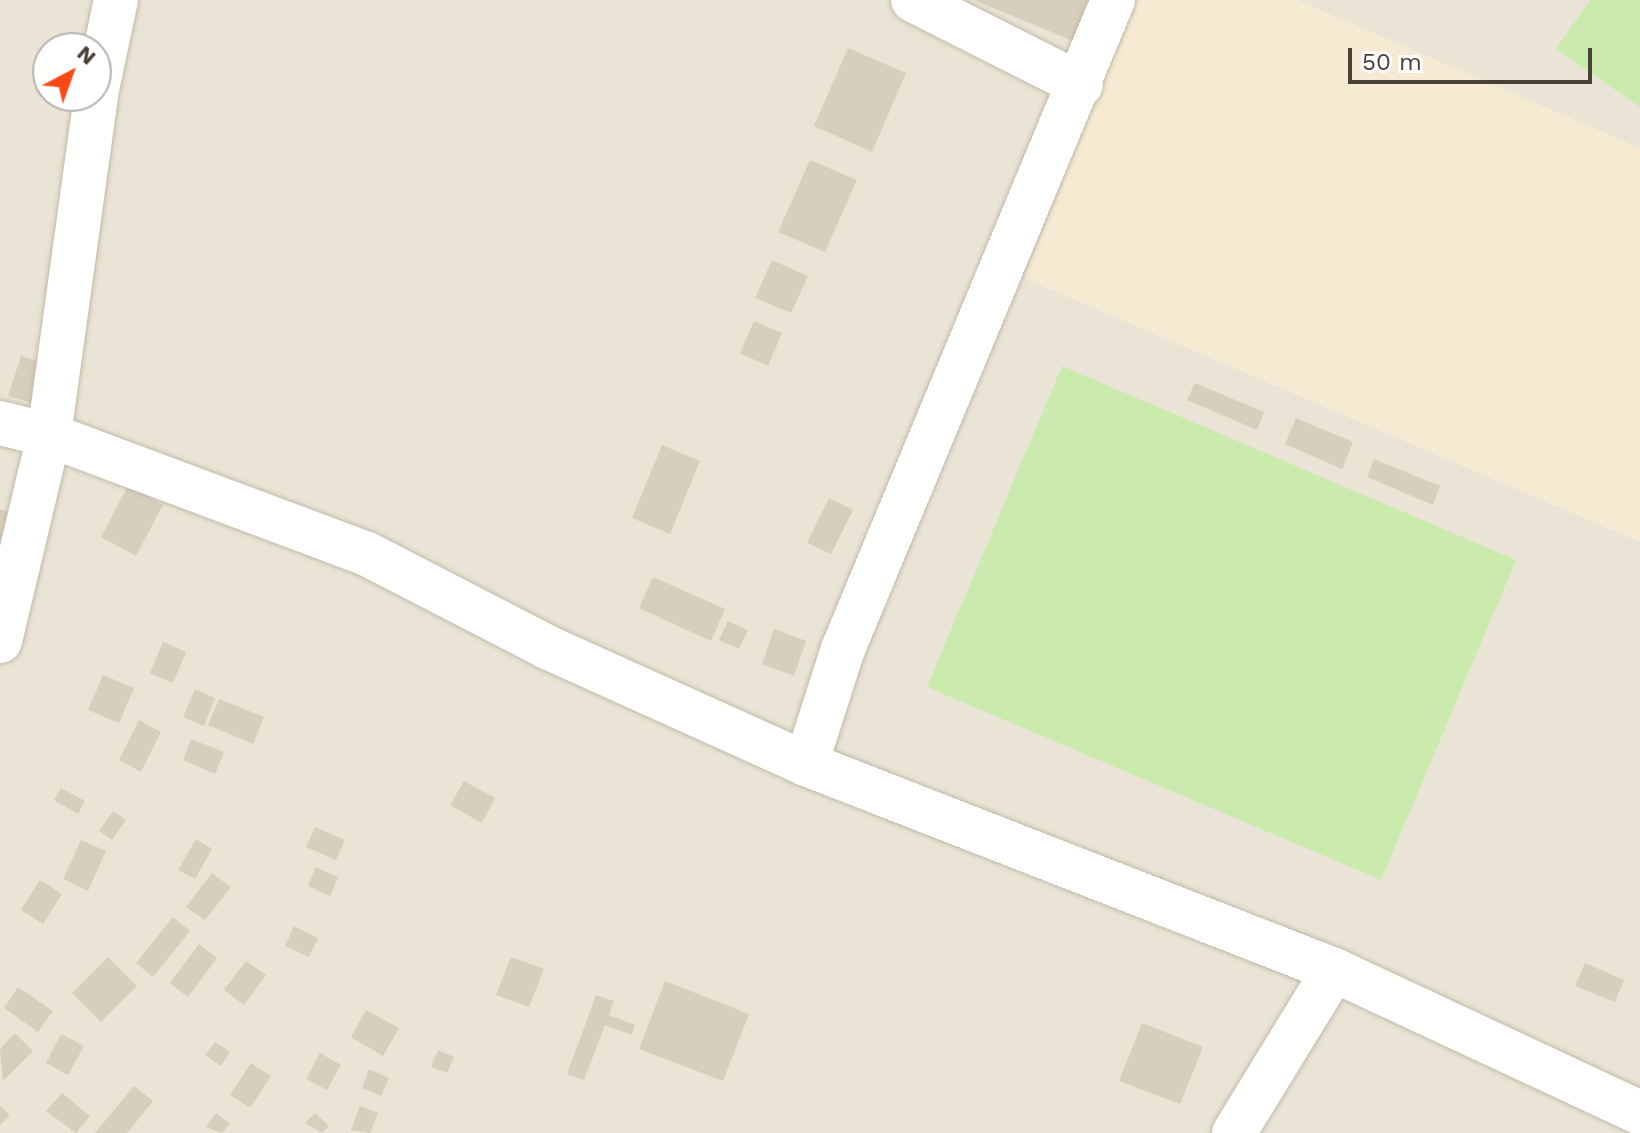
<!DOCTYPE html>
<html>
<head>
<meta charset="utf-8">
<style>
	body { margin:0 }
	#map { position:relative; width:1640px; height:1133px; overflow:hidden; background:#f5f2e7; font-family:"Work Sans",sans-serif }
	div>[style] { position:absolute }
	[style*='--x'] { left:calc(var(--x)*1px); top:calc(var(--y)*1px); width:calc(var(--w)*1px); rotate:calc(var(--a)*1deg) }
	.residential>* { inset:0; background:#e9e4d5 }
	.commercial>* { inset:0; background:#f7ead2 }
	.green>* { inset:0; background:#cbebae }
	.building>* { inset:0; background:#d7cebc }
	.roads { filter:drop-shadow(0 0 2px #c1baa9) drop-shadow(0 0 2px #c1baa9) }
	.minor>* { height:44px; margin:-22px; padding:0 22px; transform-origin:22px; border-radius:22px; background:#fff }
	span { translate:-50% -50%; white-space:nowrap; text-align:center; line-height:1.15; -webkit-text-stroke:7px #fff; paint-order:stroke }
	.north { position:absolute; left:32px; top:32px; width:80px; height:80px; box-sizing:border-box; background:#fff; border:2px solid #b6b3af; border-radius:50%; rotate:41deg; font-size:22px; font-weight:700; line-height:32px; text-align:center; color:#484236 }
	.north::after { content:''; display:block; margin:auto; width:28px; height:36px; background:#ff4914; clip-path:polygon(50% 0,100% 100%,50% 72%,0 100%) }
	.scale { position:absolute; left:1348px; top:48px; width:244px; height:36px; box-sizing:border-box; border:4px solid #484236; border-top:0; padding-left:10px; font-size:24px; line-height:28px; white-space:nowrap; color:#484236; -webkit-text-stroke:6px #fff; paint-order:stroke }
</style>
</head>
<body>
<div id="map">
	<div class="residential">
		<i style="clip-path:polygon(evenodd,0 0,1640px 0,1640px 1133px,0 1133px,0 0,48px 48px,96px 48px,96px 96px,48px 96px,48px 48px)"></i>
	</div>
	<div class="commercial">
		<i style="clip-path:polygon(1137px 0,1297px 0,1640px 148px,1640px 542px,1024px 278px)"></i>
	</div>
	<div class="green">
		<i style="clip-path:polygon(1590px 0,1640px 0,1640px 107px,1556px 49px)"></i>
		<i style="clip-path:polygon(1062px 366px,1516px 560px,1381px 880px,927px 687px)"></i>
	</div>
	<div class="building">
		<i style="clip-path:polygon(974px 0,1095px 0,1078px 43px)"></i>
		<i style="clip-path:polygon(848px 48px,906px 73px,872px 152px,814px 126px)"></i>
		<i style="clip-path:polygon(810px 160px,857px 180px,825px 252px,778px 232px)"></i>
		<i style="clip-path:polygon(772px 260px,808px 276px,791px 313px,755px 298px)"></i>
		<i style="clip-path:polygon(754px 321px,782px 333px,768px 366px,740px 353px)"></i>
		<i style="clip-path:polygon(21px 356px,44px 363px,32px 403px,8px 396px)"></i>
		<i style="clip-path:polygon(1195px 383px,1264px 412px,1257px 430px,1187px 400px)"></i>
		<i style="clip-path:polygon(1296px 418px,1353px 442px,1342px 469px,1285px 444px)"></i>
		<i style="clip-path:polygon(662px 445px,700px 461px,670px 534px,632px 518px)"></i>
		<i style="clip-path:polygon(1374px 459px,1440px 486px,1433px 505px,1367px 477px)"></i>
		<i style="clip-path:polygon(128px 486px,163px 505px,136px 556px,101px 537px)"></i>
		<i style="clip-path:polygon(829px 498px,853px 510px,831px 554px,807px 543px)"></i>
		<i style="clip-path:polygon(0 509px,21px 516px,0 556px)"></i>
		<i style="clip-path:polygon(653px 577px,725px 609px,711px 641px,639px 608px)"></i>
		<i style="clip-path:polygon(728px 621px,748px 630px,739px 649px,719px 640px)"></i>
		<i style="clip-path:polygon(774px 629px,806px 641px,794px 676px,762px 664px)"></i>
		<i style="clip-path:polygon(163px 642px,186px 652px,173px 683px,150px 673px)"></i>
		<i style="clip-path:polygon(103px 675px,134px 688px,119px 723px,88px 710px)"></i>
		<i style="clip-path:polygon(195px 689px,215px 698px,204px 726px,183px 717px)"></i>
		<i style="clip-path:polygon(219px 699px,264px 717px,253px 744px,208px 725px)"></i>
		<i style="clip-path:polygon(139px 720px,161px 732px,141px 772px,119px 760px)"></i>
		<i style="clip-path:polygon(191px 739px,224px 752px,215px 774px,183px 760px)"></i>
		<i style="clip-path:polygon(464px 781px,495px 798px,482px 823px,450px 805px)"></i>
		<i style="clip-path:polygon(61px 788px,85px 801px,78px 814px,54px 800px)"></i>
		<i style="clip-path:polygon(113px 811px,126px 820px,112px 840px,99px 831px)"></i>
		<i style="clip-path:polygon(315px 827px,345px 840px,336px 860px,306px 847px)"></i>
		<i style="clip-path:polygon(196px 839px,212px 849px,195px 879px,178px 870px)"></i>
		<i style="clip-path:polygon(81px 840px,106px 851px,88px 891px,63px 879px)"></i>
		<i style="clip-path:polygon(316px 867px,338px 877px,330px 896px,308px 886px)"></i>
		<i style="clip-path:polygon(212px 873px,231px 887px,205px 920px,186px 907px)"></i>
		<i style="clip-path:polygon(40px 880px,62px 894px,43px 924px,21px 910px)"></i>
		<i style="clip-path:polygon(173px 917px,190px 931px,153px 977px,136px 963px)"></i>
		<i style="clip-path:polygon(294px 926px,318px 938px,309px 957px,285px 946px)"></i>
		<i style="clip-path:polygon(199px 944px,217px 958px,188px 997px,170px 983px)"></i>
		<i style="clip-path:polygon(108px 957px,137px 986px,101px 1022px,72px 993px)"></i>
		<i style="clip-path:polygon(511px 957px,544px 969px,529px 1007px,496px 995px)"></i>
		<i style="clip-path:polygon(246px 961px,266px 975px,244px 1005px,224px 990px)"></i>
		<i style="clip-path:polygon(1585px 963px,1624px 980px,1615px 1002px,1575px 986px)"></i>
		<i style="clip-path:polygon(665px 981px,749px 1014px,723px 1081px,639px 1049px)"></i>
		<i style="clip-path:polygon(18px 987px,53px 1011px,38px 1032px,4px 1008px)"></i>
		<i style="clip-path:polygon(596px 995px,614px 1001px,609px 1015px,635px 1025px,632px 1035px,605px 1025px,584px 1080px,567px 1074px)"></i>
		<i style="clip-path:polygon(366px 1010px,399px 1028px,383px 1056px,351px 1037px)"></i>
		<i style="clip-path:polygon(1142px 1023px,1203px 1047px,1180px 1104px,1119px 1081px)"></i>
		<i style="clip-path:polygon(15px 1033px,33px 1051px,3px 1081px,0 1049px)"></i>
		<i style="clip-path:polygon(61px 1034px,84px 1046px,68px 1075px,46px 1063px)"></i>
		<i style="clip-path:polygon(215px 1042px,230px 1052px,221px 1066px,205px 1055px)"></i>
		<i style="clip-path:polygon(438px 1050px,454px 1057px,447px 1073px,431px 1067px)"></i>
		<i style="clip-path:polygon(320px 1053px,341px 1065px,327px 1090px,306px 1079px)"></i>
		<i style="clip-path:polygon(251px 1063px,271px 1076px,250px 1108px,230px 1095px)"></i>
		<i style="clip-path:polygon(369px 1069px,389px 1078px,381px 1096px,362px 1088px)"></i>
		<i style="clip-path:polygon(134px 1086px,153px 1101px,127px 1133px,95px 1133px)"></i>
		<i style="clip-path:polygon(62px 1093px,90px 1116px,76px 1133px,46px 1111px)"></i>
		<i style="clip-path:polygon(0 1106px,10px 1115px,0 1125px)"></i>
		<i style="clip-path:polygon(360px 1106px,378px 1113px,370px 1133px,351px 1130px)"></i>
		<i style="clip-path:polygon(216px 1113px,230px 1123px,222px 1133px,206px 1127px)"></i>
		<i style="clip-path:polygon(315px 1113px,329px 1126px,322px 1133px,305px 1123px)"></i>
	</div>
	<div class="roads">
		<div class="minor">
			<i style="--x:913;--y:0;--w:188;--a:26.8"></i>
			<i style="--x:96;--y:94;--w:96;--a:-78"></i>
			<i style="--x:0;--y:423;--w:50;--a:13.8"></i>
			<i style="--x:49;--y:435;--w:340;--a:20.5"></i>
			<i style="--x:367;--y:554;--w:203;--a:27.3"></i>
			<i style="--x:547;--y:647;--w:284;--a:24.3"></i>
			<i style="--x:806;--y:764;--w:567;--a:21.31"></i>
			<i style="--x:1334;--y:970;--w:338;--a:25"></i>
			<i style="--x:0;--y:641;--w:212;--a:-76.6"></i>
			<i style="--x:49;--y:435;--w:342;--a:-82.1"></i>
			<i style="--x:806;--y:764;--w:121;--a:-72.2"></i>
			<i style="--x:843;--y:649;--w:703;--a:-67.41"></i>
			<i style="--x:1234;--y:1133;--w:191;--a:-58.5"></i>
		</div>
	</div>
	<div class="north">N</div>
	<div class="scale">50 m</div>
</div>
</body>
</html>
